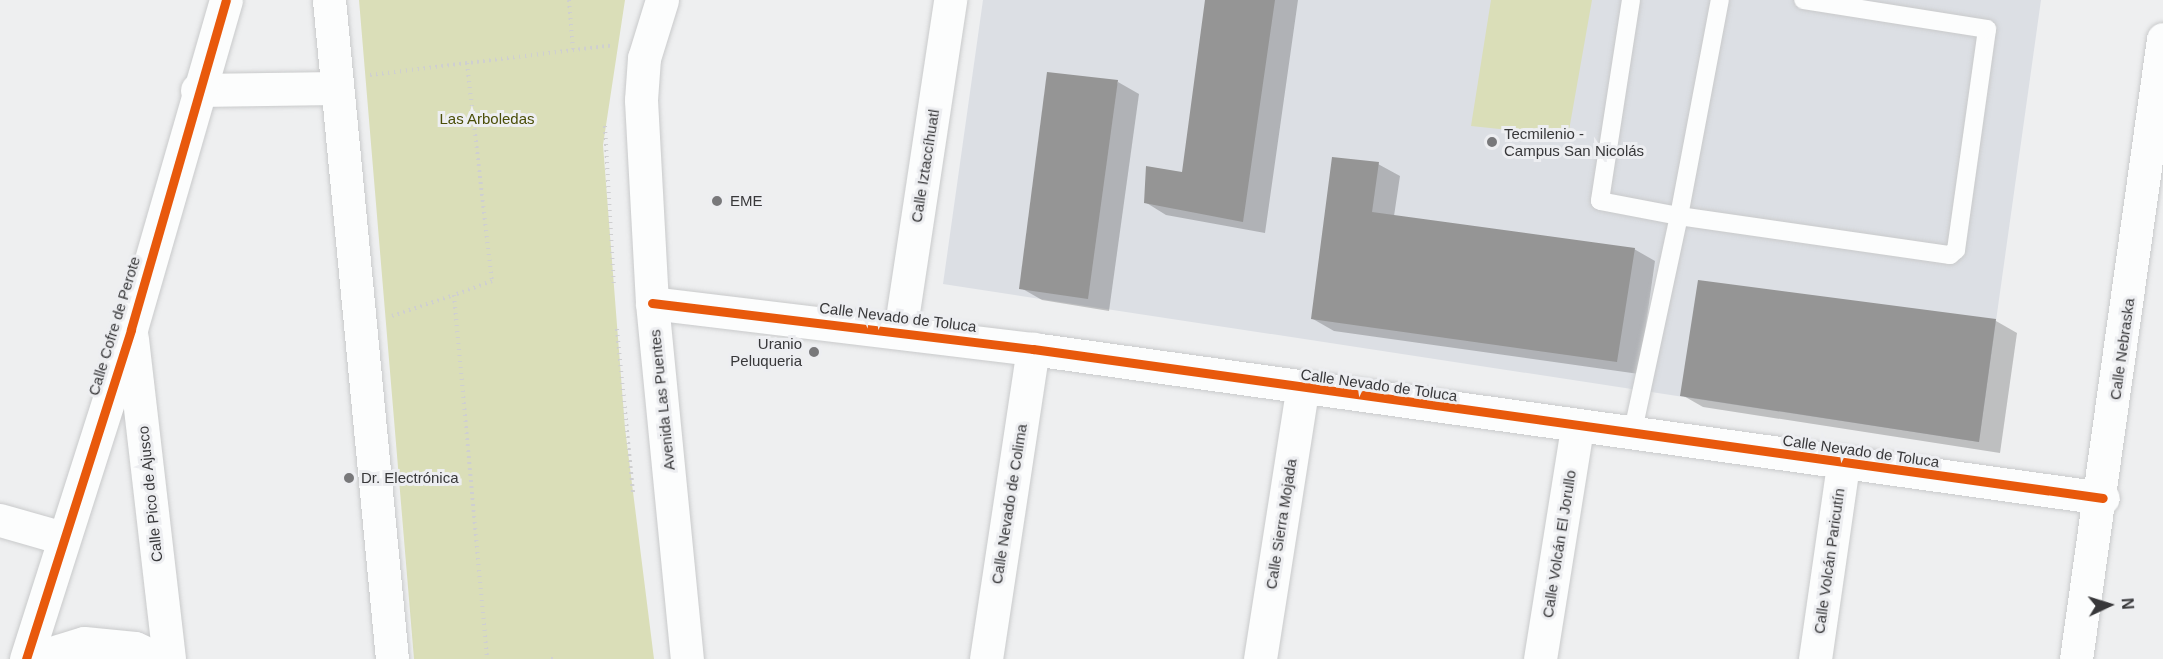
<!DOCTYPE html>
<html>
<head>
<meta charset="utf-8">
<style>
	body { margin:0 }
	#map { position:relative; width:2163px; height:659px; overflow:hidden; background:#eeeff0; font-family:Helvetica,sans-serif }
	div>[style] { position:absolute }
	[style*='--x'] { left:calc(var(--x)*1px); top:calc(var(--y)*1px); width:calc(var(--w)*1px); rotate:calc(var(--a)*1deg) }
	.built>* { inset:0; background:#dcdfe4 }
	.green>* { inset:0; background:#dadeb8 }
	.shadow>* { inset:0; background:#0003 }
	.building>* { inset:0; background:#959595 }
	.path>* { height:4px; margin-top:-2px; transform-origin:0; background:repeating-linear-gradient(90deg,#cfcfd0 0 1.5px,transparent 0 6px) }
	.roads { filter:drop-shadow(0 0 2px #c9cacb) drop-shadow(0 0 2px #c9cacb) }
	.lane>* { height:18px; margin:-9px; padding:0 9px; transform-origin:9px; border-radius:9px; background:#fcfdfd }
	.street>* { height:33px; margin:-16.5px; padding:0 16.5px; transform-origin:16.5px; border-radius:16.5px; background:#fcfdfd }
	.secondary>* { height:33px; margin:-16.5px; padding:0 16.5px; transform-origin:16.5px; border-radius:16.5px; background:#fcfdfd }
	.cycleway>* { height:9px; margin:-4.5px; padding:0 4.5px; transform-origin:4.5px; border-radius:4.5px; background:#e8590c }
	.dots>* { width:16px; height:16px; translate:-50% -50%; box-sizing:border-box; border:3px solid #edeef1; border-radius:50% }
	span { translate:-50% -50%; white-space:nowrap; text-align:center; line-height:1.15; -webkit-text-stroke:6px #edeef1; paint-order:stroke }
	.park-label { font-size:15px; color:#4a4e08 }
	.poi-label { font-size:15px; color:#38383a }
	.left { translate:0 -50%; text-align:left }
	.right { translate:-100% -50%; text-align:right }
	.street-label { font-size:15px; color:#38383a }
	.north { position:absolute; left:2079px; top:575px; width:60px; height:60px; -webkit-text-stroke:4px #edeef1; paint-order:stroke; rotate:86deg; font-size:16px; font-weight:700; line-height:24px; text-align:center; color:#38383a }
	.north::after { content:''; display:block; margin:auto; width:21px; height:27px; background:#38383a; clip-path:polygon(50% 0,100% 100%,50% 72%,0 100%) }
</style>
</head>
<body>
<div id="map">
	<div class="built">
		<i style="clip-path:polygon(983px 0,2041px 0,1979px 442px,943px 284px)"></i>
	</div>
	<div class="green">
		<i style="clip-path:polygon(359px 0,625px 0,603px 145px,625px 428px,654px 659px,414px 659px)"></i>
		<i style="clip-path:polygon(1491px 0,1592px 0,1568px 136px,1471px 126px)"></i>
	</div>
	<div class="shadow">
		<i style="clip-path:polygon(1207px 0,1298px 0,1265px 233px,1166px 215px,1145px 202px,1184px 174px)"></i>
		<i style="clip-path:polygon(1118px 82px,1139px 94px,1109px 311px,1042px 300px,1021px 288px)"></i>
		<i style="clip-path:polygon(1378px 164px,1400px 176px,1394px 216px,1634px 249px,1655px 261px,1639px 374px,1334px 331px,1313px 319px)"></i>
		<i style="clip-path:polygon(1996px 321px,2017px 333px,2000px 453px,1703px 407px,1682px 395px)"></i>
	</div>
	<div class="building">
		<i style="clip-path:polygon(1205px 0,1275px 0,1243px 222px,1144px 203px,1146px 166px,1182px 172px)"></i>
		<i style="clip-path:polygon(1047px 72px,1118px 80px,1088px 299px,1019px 289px)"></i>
		<i style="clip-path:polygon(1332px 157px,1379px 162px,1372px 212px,1635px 248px,1617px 362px,1311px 319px)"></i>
		<i style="clip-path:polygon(1698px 280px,1996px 319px,1979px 442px,1680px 396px)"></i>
	</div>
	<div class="path">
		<i style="--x:569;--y:0;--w:49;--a:85.3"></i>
		<i style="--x:467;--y:63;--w:219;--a:83.5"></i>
		<i style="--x:492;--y:281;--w:40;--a:159.8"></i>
		<i style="--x:454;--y:295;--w:365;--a:84.8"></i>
		<i style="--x:370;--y:75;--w:245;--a:-7"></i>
		<i style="--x:605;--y:126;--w:160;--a:86.8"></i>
		<i style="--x:392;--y:316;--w:65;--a:-18.7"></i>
		<i style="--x:617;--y:329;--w:164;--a:84.4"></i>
		<i style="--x:551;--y:659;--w:3;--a:0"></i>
	</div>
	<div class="roads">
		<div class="lane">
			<i style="--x:1631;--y:0;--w:203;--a:98.8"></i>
			<i style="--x:1600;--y:201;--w:80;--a:10.8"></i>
			<i style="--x:1679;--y:216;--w:220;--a:-79.3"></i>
			<i style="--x:1632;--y:435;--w:224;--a:-77.9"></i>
			<i style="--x:1679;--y:216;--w:274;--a:8.2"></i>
			<i style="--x:1950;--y:255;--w:8;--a:-40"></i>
			<i style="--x:1956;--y:250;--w:223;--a:-82"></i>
			<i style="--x:1987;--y:29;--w:186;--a:-171"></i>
		</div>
		<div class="street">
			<i style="--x:197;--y:90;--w:140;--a:-0.8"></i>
			<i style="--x:652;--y:303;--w:384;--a:6.9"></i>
			<i style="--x:1033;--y:349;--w:1080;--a:7.93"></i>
			<i style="--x:900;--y:332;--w:336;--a:-81.4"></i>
			<i style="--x:132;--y:339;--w:322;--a:83.4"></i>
			<i style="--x:0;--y:520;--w:66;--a:15.9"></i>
			<i style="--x:26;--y:659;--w:346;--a:-72.3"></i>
			<i style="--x:131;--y:329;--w:342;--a:-73.9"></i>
			<i style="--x:32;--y:659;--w:54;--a:-17.1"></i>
			<i style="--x:84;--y:643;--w:51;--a:5.6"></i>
			<i style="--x:135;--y:648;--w:26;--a:25"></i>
			<i style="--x:986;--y:659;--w:314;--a:-81.4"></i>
			<i style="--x:1260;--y:659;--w:272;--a:-81.1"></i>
			<i style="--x:1540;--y:659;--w:234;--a:-80.9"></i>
			<i style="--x:1815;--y:659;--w:197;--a:-81.8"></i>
			<i style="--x:2076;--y:659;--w:626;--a:-82.01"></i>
		</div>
		<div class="secondary">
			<i style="--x:329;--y:0;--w:662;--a:84.54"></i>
			<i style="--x:662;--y:0;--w:61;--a:107.2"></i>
			<i style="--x:644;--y:58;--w:42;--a:94.1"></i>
			<i style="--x:641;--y:100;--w:203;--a:86.9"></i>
			<i style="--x:652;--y:303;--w:358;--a:84.4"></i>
		</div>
	</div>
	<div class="cycleway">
		<i style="--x:652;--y:303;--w:384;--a:6.9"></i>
		<i style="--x:1033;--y:349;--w:1080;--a:7.93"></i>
		<i style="--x:26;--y:659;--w:346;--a:-72.3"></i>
		<i style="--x:131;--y:329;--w:342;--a:-73.9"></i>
	</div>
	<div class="dots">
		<i style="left:1492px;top:142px;background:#78787a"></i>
		<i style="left:717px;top:201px;background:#78787a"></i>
		<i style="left:814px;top:352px;background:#78787a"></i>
		<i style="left:349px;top:478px;background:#78787a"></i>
	</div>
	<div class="park-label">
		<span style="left:487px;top:119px">Las Arboledas</span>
	</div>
	<div class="poi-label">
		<span class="left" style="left:1504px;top:142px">Tecmilenio -<br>Campus San Nicolás</span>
		<span class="left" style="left:730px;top:201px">EME</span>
		<span class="right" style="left:802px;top:352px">Uranio<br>Peluqueria</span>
		<span class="left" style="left:361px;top:478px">Dr. Electrónica</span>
	</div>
	<div class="street-label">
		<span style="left:925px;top:166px;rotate:-81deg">Calle Iztaccíhuatl</span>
		<span style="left:898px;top:317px;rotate:7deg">Calle Nevado de Toluca</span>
		<span style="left:114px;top:326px;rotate:-73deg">Calle Cofre de Perote</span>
		<span style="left:2122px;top:349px;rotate:-82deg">Calle Nebraska</span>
		<span style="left:1379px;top:385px;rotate:8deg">Calle Nevado de Toluca</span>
		<span style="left:662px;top:400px;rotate:-96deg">Avenida Las Puentes</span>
		<span style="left:1861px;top:451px;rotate:8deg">Calle Nevado de Toluca</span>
		<span style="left:150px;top:494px;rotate:-96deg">Calle Pico de Ajusco</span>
		<span style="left:1009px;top:504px;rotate:-81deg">Calle Nevado de Colima</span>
		<span style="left:1281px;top:524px;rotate:-81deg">Calle Sierra Mojada</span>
		<span style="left:1559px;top:544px;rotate:-81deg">Calle Volcán El Jorullo</span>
		<span style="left:1829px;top:561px;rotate:-82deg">Calle Volcán Paricutín</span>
	</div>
	<div class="north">N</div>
</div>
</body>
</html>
